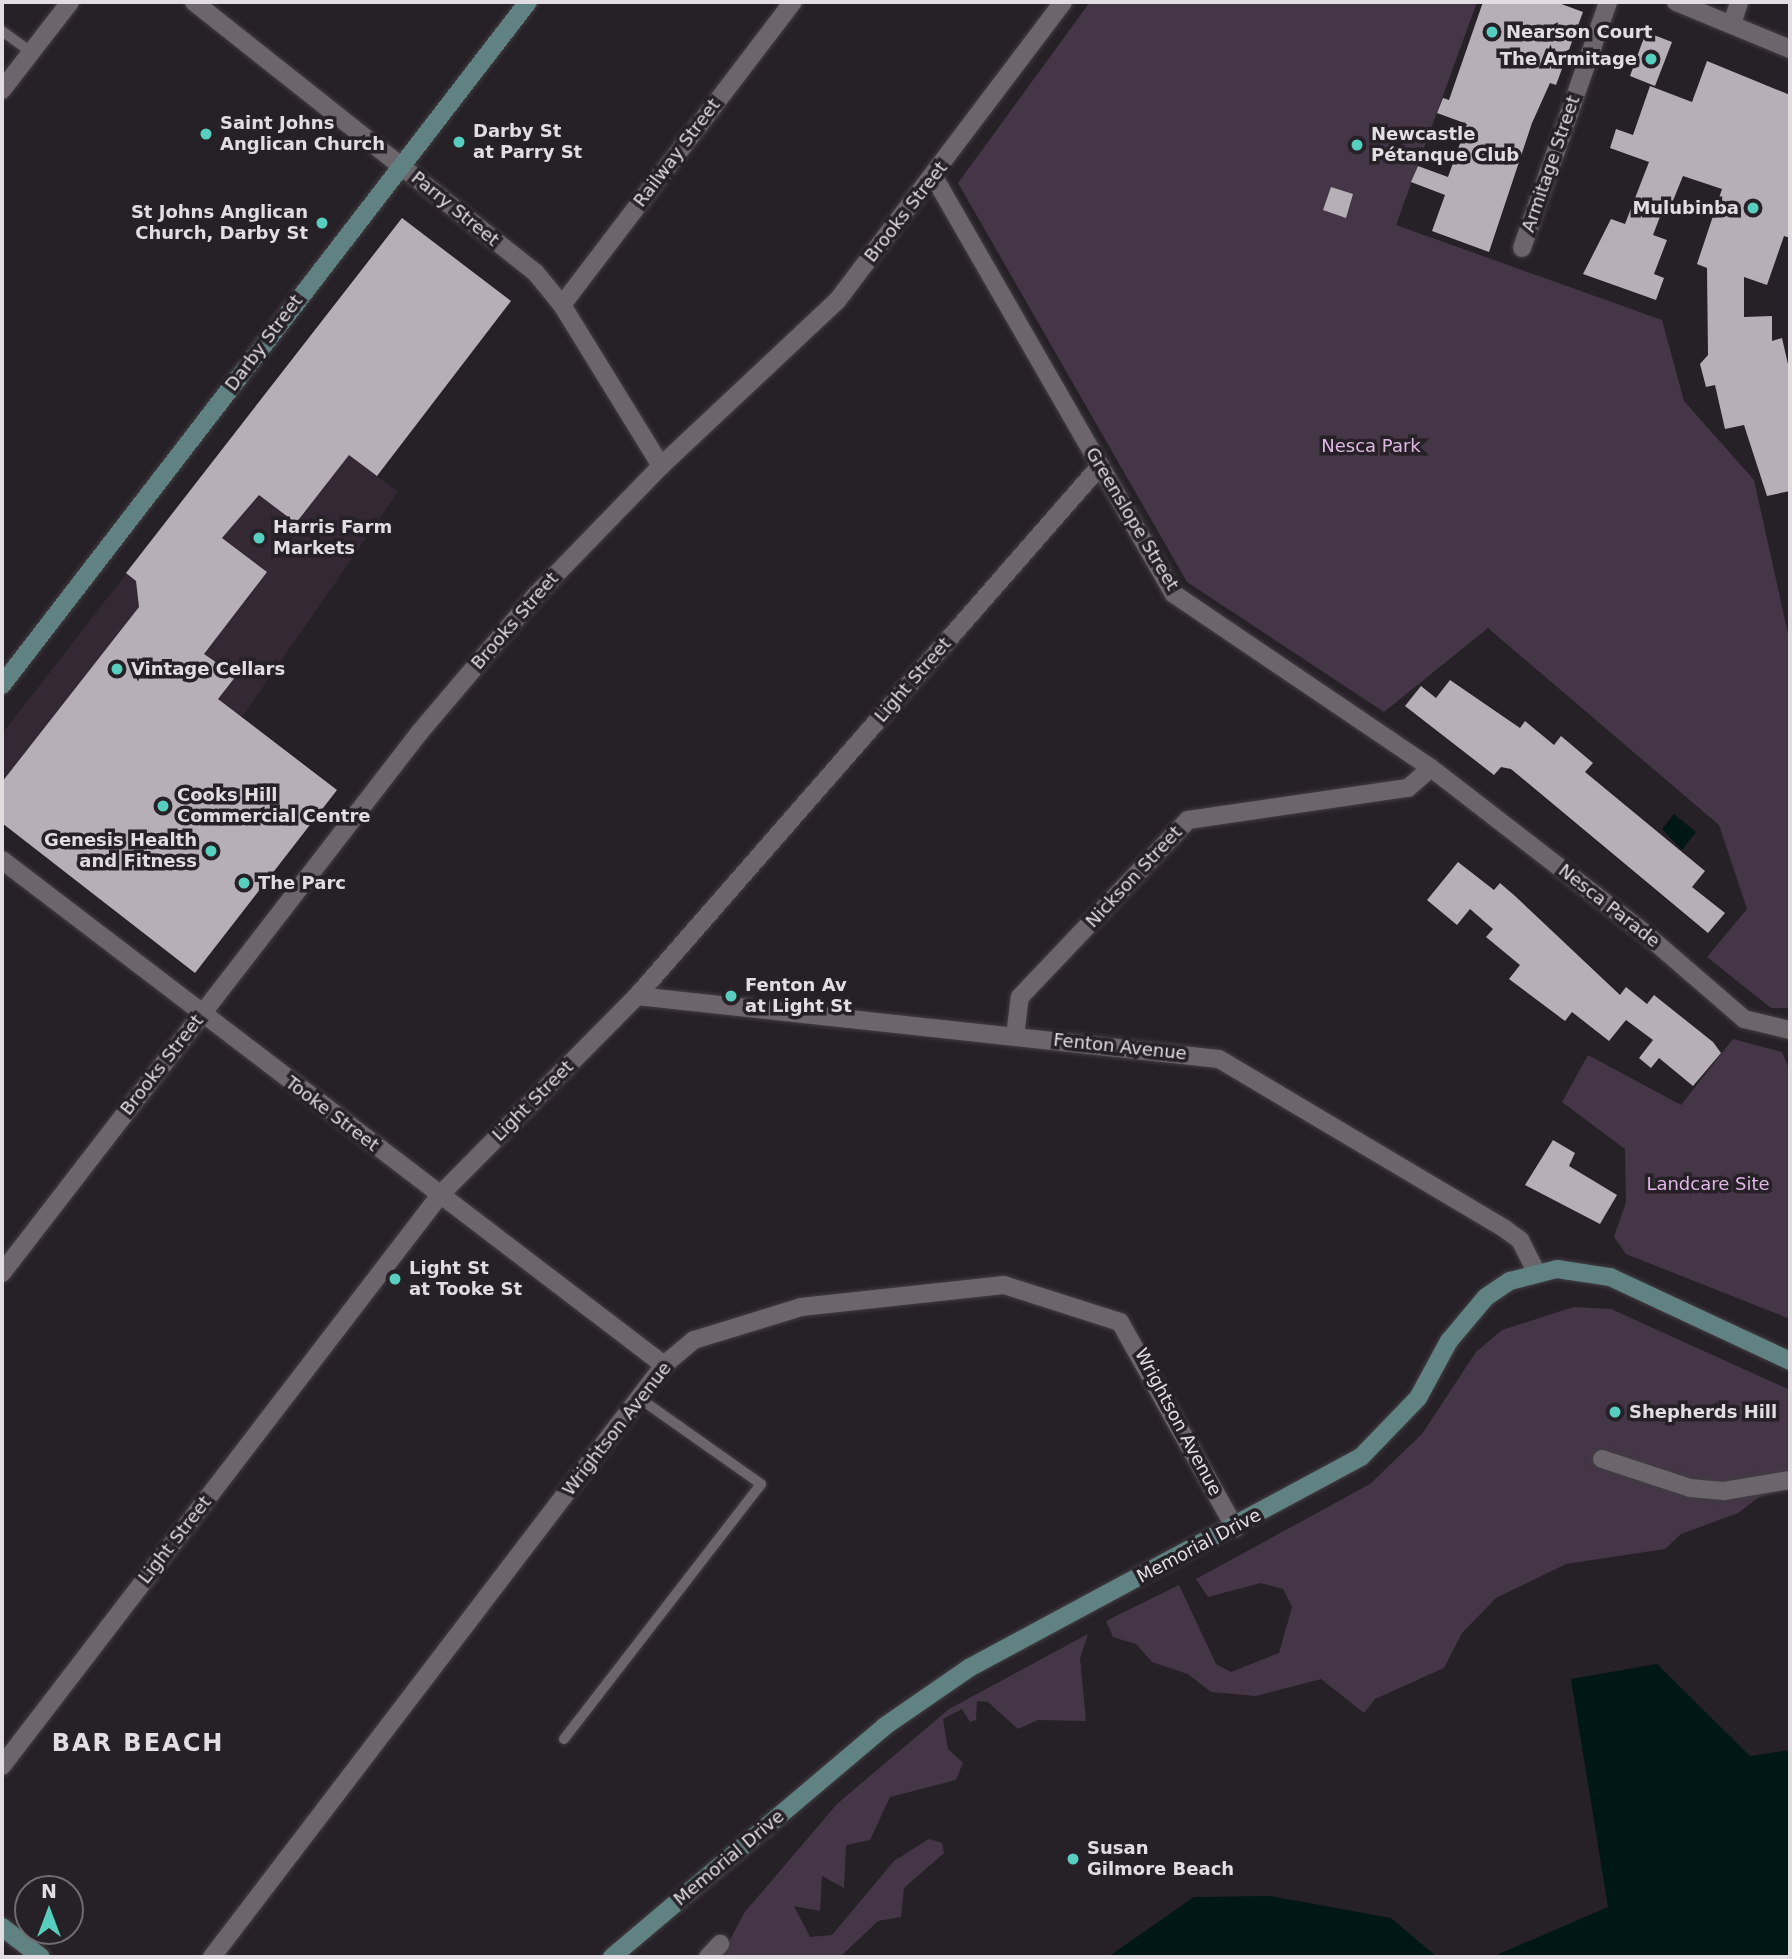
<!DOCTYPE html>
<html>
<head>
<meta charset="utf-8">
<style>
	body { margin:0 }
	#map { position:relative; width:1792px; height:1959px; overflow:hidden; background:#262027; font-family:"DejaVu Sans",sans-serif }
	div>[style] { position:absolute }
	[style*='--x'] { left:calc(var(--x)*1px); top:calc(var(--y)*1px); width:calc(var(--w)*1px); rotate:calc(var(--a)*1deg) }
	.built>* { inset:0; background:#332834 }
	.green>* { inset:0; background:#453647 }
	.water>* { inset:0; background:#001815 }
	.building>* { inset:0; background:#b7afb8 }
	.roads { filter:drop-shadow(0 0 2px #413d42) drop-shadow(0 0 2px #413d42) }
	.lane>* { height:10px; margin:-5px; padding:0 5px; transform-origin:5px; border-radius:5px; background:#6c656c }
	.street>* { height:18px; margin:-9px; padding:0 9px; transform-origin:9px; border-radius:9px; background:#6c656c }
	.secondary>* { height:18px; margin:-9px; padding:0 9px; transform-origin:9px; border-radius:9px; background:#618282 }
	.dots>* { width:19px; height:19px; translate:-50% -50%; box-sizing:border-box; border:4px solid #262027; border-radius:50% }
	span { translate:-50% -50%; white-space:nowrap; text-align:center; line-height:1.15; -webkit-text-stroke:7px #262027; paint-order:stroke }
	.poi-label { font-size:18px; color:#e1dde1; font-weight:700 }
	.left { translate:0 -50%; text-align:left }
	.right { translate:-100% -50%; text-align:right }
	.street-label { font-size:18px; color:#e1dde1 }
	.park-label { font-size:18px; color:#e1b8e5 }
	.district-label { font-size:24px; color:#e1dde1; font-weight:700; letter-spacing:2px }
	.frame { position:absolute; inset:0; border:4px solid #e1dde1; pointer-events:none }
	.north { position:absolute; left:14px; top:1875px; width:70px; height:70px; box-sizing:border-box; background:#262027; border:2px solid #716c71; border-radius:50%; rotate:0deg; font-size:19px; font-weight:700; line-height:28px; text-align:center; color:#e1dde1 }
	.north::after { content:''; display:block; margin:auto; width:24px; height:32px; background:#58cebf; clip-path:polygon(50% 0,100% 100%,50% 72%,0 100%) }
</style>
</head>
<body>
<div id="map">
	<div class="built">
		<i style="clip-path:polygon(402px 218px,511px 301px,377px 476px,398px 492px,242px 717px,337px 790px,195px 973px,2px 823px,2px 734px)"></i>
	</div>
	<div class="green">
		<i style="clip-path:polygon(1090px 2px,1477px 2px,1396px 225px,1662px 320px,1684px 401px,1754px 480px,1790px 643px,1790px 1008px,1771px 1008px,1707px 957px,1747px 909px,1719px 825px,1488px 628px,1384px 712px,1187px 582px,958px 183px)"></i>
		<i style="clip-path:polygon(1733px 1039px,1782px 1052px,1790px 1071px,1790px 1319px,1626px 1254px,1614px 1237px,1626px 1202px,1625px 1149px,1562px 1102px,1588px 1055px,1681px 1105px)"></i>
		<i style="clip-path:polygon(1574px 1307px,1611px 1309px,1790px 1390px,1790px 1489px,1759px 1497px,1738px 1513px,1681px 1534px,1665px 1549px,1566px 1564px,1496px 1598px,1462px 1633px,1444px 1668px,1375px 1699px,1364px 1713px,1321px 1679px,1256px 1696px,1211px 1692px,1188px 1674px,1152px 1662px,1136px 1644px,1113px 1637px,1106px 1621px,1179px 1585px,1216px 1664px,1231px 1672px,1279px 1653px,1292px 1607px,1283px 1589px,1261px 1583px,1208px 1597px,1196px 1579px,1370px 1484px,1422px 1434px,1476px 1352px,1502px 1330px)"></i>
		<i style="clip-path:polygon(1088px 1634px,1080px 1658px,1086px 1721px,1038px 1720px,1018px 1729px,988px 1702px,977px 1701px,976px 1720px,970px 1722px,962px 1709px,943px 1719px,948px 1749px,963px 1763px,956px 1780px,890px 1797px,870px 1840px,846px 1845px,844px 1888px,822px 1876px,820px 1911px,794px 1906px,810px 1937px,832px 1935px,894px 1861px,929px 1839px,942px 1843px,944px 1853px,904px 1888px,901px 1917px,878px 1921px,840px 1957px,721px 1957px,744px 1913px,837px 1804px,949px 1709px)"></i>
	</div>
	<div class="water">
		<i style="clip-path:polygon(1674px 814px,1696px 832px,1682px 850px,1662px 829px)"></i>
		<i style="clip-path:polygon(1657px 1664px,1750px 1756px,1790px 1750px,1790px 1957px,1492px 1957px,1608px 1907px,1571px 1679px)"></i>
		<i style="clip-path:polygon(1270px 1896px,1391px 1918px,1437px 1957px,1108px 1957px,1194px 1897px)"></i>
	</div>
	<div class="building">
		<i style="clip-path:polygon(1483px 2px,1556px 2px,1583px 12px,1556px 85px,1550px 83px,1532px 123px,1489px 252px,1432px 231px,1445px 195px,1411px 182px,1418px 166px,1448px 177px,1467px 124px,1437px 113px,1443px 98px,1449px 100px)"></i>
		<i style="clip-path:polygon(1646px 32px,1672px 42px,1655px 86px,1630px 76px)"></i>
		<i style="clip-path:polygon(1707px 61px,1790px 95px,1790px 238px,1784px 236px,1767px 285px,1744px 277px,1744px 317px,1772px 316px,1772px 341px,1782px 338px,1790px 373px,1790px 491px,1767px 496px,1744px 425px,1725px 429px,1715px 385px,1706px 387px,1700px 364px,1708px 355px,1707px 268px,1697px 264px,1722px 189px,1683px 176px,1672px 203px,1666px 201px,1653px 235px,1667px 240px,1654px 274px,1664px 278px,1656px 300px,1583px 274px,1611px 219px,1625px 224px,1649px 162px,1610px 148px,1616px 129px,1633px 135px,1650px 86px,1692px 102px)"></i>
		<i style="clip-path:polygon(1331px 187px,1353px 194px,1346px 218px,1323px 210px)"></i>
		<i style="clip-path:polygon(402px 218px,511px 301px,377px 476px,349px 455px,296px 523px,259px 495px,222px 538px,267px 572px,204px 654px,236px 676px,218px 699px,337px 790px,195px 973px,2px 823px,2px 782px,139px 607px,136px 581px,126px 573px)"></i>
		<i style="clip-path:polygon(1450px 680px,1520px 728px,1525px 721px,1554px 745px,1561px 736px,1593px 763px,1585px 772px,1705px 871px,1692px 887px,1725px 913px,1708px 933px,1511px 769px,1501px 767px,1494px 775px,1405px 706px,1421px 686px,1436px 698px)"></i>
		<i style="clip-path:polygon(1458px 862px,1494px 890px,1500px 883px,1515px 896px,1620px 995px,1626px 987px,1647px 1004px,1654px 995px,1713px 1042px,1721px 1053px,1693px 1086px,1659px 1058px,1651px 1068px,1639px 1058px,1653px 1040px,1626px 1020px,1609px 1041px,1572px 1012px,1565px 1021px,1509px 979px,1520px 965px,1486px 937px,1493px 929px,1470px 909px,1457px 925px,1427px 900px)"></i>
		<i style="clip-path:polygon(1553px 1140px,1575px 1153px,1569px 1166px,1617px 1195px,1600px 1224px,1525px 1185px)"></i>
	</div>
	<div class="roads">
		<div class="lane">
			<i style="--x:2;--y:31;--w:36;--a:36"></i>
			<i style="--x:564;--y:1739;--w:322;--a:-52.3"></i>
			<i style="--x:761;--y:1484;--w:149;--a:-144.8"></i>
		</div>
		<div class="street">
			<i style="--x:194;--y:2;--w:435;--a:38.4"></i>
			<i style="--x:535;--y:272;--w:43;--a:50.7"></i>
			<i style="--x:562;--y:305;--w:189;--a:58.4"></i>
			<i style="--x:1676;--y:2;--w:123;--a:22.4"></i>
			<i style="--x:1733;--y:21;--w:20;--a:-72"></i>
			<i style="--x:2;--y:90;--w:111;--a:-52.3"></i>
			<i style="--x:934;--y:177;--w:481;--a:60.1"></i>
			<i style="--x:1174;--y:594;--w:310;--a:34.1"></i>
			<i style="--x:1431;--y:768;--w:274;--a:37.7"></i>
			<i style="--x:1648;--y:936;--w:127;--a:40.8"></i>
			<i style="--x:1744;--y:1019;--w:47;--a:13.4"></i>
			<i style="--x:1522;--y:248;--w:261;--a:-70.7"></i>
			<i style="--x:562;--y:305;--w:381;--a:-52.7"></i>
			<i style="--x:2;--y:860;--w:833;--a:37.34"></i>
			<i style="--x:637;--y:996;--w:585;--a:6.18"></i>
			<i style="--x:1219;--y:1059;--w:333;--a:30.7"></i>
			<i style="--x:1505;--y:1229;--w:19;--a:36"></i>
			<i style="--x:1520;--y:1240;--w:36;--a:63"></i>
			<i style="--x:1015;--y:1036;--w:39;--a:-83"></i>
			<i style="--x:1020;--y:997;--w:244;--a:-46.5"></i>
			<i style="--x:1188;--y:820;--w:222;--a:-8.3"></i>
			<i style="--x:1408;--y:788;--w:30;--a:-41"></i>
			<i style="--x:2;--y:1273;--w:682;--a:-52.32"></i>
			<i style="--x:419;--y:733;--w:181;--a:-49.7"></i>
			<i style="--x:536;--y:595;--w:180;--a:-45.9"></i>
			<i style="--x:661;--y:466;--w:241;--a:-43.2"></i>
			<i style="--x:837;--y:301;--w:375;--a:-52.9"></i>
			<i style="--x:1602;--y:1459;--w:93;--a:18.2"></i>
			<i style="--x:1690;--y:1488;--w:34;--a:5"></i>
			<i style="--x:1724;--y:1491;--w:67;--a:-9.5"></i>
			<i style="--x:2;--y:1766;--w:720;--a:-52.51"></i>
			<i style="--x:440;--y:1195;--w:280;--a:-45.3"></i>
			<i style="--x:637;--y:996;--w:704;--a:-48.86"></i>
			<i style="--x:212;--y:1957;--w:745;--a:-52.64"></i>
			<i style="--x:664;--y:1365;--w:39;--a:-40"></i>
			<i style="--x:694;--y:1340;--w:112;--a:-17.1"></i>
			<i style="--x:801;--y:1307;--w:204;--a:-6.2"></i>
			<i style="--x:1004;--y:1285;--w:122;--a:17.7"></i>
			<i style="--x:1120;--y:1322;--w:236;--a:60.8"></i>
			<i style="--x:708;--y:1957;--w:18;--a:-47"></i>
		</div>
		<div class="secondary">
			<i style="--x:2;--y:685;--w:862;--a:-52.4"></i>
			<i style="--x:2;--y:1927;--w:49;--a:37.6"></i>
			<i style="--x:612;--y:1957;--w:358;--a:-40.2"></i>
			<i style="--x:885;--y:1726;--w:102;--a:-34.6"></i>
			<i style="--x:969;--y:1668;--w:445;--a:-28.3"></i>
			<i style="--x:1361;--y:1457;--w:82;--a:-46"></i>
			<i style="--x:1418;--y:1398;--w:65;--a:-61.5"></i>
			<i style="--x:1449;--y:1341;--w:57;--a:-49.9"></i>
			<i style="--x:1486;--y:1297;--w:29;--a:-34"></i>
			<i style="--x:1510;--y:1281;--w:49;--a:-14.3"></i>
			<i style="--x:1557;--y:1269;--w:54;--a:8.6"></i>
			<i style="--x:1610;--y:1277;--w:199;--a:25"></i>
		</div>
	</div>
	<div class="dots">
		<i style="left:1492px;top:32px;background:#58cebf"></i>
		<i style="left:1651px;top:59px;background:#58cebf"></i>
		<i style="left:206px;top:134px;background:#58cebf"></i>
		<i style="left:459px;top:142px;background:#58cebf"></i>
		<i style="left:1357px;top:145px;background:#58cebf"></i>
		<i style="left:1753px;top:208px;background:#58cebf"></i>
		<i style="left:322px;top:223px;background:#58cebf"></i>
		<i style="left:259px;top:538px;background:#58cebf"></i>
		<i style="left:117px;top:669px;background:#58cebf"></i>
		<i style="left:163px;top:806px;background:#58cebf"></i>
		<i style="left:211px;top:851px;background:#58cebf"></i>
		<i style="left:244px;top:883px;background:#58cebf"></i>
		<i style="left:731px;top:996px;background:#58cebf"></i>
		<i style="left:395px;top:1279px;background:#58cebf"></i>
		<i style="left:1615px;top:1412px;background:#58cebf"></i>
		<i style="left:1073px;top:1859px;background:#58cebf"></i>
	</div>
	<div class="poi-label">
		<span class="left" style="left:1506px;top:32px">Nearson Court</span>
		<span class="right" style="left:1637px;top:59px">The Armitage</span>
		<span class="left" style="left:220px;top:134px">Saint Johns<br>Anglican Church</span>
		<span class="left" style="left:473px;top:142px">Darby St<br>at Parry St</span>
		<span class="left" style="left:1371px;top:145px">Newcastle<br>Pétanque Club</span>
		<span class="right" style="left:1739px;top:208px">Mulubinba</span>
		<span class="right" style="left:308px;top:223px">St Johns Anglican<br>Church, Darby St</span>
		<span class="left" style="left:273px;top:538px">Harris Farm<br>Markets</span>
		<span class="left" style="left:131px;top:669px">Vintage Cellars</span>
		<span class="left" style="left:177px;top:806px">Cooks Hill<br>Commercial Centre</span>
		<span class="right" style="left:197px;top:851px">Genesis Health<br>and Fitness</span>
		<span class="left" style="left:258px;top:883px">The Parc</span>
		<span class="left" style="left:745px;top:996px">Fenton Av<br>at Light St</span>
		<span class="left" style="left:409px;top:1279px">Light St<br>at Tooke St</span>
		<span class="left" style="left:1629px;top:1412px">Shepherds Hill</span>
		<span class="left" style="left:1087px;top:1859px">Susan<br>Gilmore Beach</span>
	</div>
	<div class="street-label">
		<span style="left:677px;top:153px;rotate:-53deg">Railway Street</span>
		<span style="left:1551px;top:164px;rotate:-71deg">Armitage Street</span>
		<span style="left:455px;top:209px;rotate:39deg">Parry Street</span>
		<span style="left:906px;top:212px;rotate:-52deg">Brooks Street</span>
		<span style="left:264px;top:343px;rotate:-53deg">Darby Street</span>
		<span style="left:1132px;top:519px;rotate:59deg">Greenslope Street</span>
		<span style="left:515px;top:621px;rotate:-49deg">Brooks Street</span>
		<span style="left:913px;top:680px;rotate:-49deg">Light Street</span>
		<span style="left:1134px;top:877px;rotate:-47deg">Nickson Street</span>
		<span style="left:1609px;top:906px;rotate:38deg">Nesca Parade</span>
		<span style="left:1120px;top:1047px;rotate:6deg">Fenton Avenue</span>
		<span style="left:162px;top:1065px;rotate:-52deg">Brooks Street</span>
		<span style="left:533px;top:1101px;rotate:-45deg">Light Street</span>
		<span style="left:332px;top:1114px;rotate:37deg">Tooke Street</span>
		<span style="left:1178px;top:1422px;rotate:62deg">Wrightson Avenue</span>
		<span style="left:617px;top:1429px;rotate:-52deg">Wrightson Avenue</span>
		<span style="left:175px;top:1540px;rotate:-52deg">Light Street</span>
		<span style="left:1199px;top:1546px;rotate:-28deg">Memorial Drive</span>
		<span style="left:729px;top:1858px;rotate:-40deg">Memorial Drive</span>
	</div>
	<div class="park-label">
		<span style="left:1371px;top:446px">Nesca Park</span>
		<span style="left:1708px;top:1184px">Landcare Site</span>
	</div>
	<div class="district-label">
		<span style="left:138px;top:1744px">BAR BEACH</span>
	</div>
	<div class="frame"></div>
	<div class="north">N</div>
</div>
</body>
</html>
